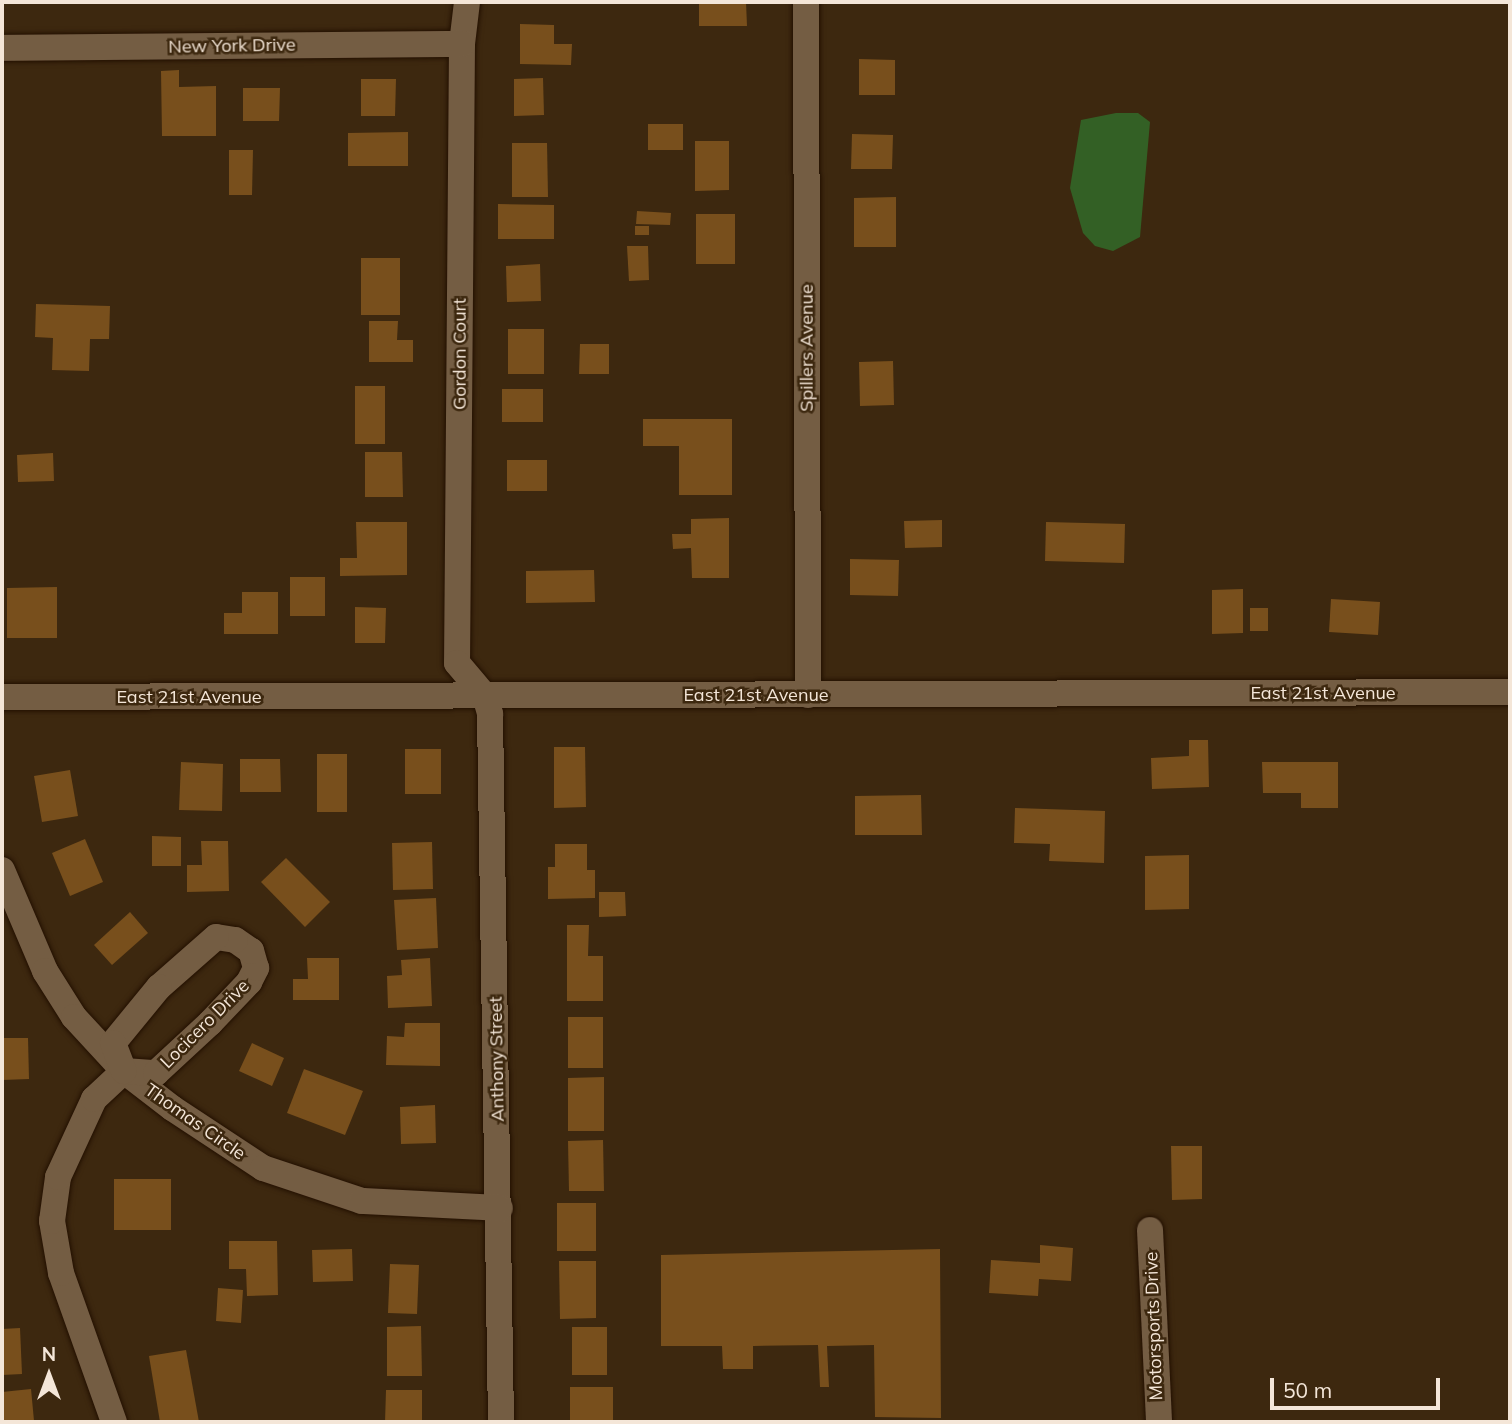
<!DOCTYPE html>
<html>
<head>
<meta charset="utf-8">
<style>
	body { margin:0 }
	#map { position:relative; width:1512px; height:1424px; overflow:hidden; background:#3d280f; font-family:Mulish,sans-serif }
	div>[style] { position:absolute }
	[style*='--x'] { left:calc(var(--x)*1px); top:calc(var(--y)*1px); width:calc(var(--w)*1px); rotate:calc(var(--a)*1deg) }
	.green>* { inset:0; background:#336025 }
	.building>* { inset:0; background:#784f1c }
	.roads { filter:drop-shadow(0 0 2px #231000) drop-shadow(0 0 2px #231000) }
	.street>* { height:26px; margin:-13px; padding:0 13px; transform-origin:13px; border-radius:13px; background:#745d43 }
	span { translate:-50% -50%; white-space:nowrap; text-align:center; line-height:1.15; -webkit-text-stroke:5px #3d280f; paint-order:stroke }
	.street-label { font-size:18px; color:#f4e6d8 }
	.frame { position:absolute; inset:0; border:4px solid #f4e6d8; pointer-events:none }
	.north { position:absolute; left:14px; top:1340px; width:70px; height:70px; -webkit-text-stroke:5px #3d280f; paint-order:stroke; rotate:0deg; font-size:19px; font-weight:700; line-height:28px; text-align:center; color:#f4e6d8 }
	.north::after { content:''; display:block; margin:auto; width:24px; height:32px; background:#f4e6d8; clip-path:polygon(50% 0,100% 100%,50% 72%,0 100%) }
	.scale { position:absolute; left:1270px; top:1378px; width:170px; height:32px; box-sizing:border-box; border:4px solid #f4e6d8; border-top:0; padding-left:9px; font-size:21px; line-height:24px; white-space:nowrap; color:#f4e6d8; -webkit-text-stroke:5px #3d280f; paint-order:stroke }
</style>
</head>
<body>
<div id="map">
	<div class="green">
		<i style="clip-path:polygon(1116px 113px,1138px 113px,1150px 122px,1140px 237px,1113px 251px,1095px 246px,1083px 233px,1070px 188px,1081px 120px)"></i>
	</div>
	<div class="building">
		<i style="clip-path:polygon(699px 2px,746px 2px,747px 26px,699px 26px)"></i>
		<i style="clip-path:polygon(520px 24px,554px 25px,554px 44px,572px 44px,571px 65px,520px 64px)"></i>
		<i style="clip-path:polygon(859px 59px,895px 60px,895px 95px,859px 95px)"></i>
		<i style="clip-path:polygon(179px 70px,179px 87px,216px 86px,216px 136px,162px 136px,161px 71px)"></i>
		<i style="clip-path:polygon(543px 78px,544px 115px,514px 116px,514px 79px)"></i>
		<i style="clip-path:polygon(361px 79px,396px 79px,395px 116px,361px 116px)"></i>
		<i style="clip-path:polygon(243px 88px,280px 88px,279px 121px,243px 121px)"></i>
		<i style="clip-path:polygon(648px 124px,683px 124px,683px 150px,648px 150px)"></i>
		<i style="clip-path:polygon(408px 132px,408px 166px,348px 166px,348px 133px)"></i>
		<i style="clip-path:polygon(852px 134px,893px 135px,892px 169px,851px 169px)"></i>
		<i style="clip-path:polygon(695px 141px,729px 141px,729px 190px,695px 191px)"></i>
		<i style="clip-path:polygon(512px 143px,547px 143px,548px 197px,512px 197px)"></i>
		<i style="clip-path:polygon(229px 150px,253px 150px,252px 195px,229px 195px)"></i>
		<i style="clip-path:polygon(896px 197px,896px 247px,854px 247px,854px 198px)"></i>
		<i style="clip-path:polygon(498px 204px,554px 205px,554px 239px,498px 239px)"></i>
		<i style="clip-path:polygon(637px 211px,671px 213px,670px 225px,636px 224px)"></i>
		<i style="clip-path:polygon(696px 214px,735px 214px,735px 264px,696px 264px)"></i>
		<i style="clip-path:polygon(635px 226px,649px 226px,649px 235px,635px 235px)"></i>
		<i style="clip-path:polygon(627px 246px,648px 246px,649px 280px,629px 281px)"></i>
		<i style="clip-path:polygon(361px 258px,400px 258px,400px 315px,361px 315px)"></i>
		<i style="clip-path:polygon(540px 264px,541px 301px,507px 302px,506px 266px)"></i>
		<i style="clip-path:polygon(36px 304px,110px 306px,109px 339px,90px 339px,89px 371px,52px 370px,53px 338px,35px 337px)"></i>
		<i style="clip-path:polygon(369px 321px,398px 321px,397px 340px,413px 340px,413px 362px,369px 362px)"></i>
		<i style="clip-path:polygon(508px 329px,544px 329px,544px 374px,508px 374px)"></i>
		<i style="clip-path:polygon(580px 344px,609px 344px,609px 374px,579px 374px)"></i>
		<i style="clip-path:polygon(893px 361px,894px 405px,860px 406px,859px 362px)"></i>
		<i style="clip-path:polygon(355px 386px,385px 386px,385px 444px,355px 444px)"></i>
		<i style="clip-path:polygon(502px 389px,543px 389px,543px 422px,502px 422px)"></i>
		<i style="clip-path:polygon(643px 419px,732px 419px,732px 495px,679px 495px,679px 446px,643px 446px)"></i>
		<i style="clip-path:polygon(365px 452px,402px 452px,403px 497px,365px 497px)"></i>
		<i style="clip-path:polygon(53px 453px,54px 481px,18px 482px,17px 455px)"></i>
		<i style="clip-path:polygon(507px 460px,547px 460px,547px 491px,507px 491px)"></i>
		<i style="clip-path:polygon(729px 518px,729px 578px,692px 578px,691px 548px,673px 549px,672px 534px,691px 534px,691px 519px)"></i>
		<i style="clip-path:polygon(942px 520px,942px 547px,905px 548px,904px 521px)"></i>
		<i style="clip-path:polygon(356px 522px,407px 522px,407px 575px,340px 576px,340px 558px,357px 558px)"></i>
		<i style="clip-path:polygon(1046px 522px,1125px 524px,1124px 563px,1045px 561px)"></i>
		<i style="clip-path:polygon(850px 559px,899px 560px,898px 596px,850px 595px)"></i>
		<i style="clip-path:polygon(594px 570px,595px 602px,526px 603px,526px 571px)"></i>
		<i style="clip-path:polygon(290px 577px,325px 577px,325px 616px,290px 616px)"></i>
		<i style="clip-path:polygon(57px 587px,57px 638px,7px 638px,7px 588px)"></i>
		<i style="clip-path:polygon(1243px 589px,1243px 633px,1212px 634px,1212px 590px)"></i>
		<i style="clip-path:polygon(242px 592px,278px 592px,278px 634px,224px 634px,224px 613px,242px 613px)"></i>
		<i style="clip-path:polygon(1331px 599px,1380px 602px,1378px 635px,1329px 632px)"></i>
		<i style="clip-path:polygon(355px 607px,386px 608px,385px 643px,355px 643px)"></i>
		<i style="clip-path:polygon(1250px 608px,1268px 608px,1268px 631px,1250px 631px)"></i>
		<i style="clip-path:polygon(1189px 740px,1208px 740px,1209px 787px,1152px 789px,1151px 758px,1189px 756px)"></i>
		<i style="clip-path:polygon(554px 747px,585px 747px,586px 807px,554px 808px)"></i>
		<i style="clip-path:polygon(405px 749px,441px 749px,441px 794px,405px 794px)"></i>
		<i style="clip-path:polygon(317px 754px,347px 754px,347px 812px,317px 812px)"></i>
		<i style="clip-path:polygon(240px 759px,280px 759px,281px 792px,240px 792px)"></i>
		<i style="clip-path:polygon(181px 762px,223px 764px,222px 811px,179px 810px)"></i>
		<i style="clip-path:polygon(1262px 762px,1338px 762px,1338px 808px,1301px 808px,1301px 793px,1263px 793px)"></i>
		<i style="clip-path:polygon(70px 770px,78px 816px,42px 822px,34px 776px)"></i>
		<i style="clip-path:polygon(921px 795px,922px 835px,855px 835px,855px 796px)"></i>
		<i style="clip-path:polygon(1015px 808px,1105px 811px,1104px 863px,1049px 861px,1050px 844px,1014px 843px)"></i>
		<i style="clip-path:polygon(152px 836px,181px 837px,181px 866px,152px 866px)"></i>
		<i style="clip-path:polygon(85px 839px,103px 882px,70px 896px,52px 853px)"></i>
		<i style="clip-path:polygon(201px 841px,228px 841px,229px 891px,187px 892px,187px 865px,202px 865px)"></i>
		<i style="clip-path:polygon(432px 842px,433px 889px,393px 890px,392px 843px)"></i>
		<i style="clip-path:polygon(555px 844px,587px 844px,587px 870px,595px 870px,595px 898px,548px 899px,548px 867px,555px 867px)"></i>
		<i style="clip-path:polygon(1189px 855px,1189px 909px,1145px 910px,1145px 856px)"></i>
		<i style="clip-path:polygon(286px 858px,330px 902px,305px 927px,261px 882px)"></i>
		<i style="clip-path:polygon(599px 892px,625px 892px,626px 916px,599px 917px)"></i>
		<i style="clip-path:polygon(436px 898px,438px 948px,397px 950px,394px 900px)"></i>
		<i style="clip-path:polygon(130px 912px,148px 933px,112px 965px,94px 945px)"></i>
		<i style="clip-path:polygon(567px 925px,589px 925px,588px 956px,603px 956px,603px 1001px,567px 1001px)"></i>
		<i style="clip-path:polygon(307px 958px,339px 958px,339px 1000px,293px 1000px,293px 979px,308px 979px)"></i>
		<i style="clip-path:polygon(430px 958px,432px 1006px,388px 1008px,387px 976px,402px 975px,401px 960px)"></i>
		<i style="clip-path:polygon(568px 1017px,603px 1017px,603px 1068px,568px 1068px)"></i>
		<i style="clip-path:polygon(405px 1023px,440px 1023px,440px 1066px,386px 1065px,387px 1036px,404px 1037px)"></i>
		<i style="clip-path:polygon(2px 1038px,28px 1038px,29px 1079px,2px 1080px)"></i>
		<i style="clip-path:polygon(252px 1043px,284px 1058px,272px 1086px,239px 1071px)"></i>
		<i style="clip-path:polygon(304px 1069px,363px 1091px,345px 1135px,287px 1113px)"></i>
		<i style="clip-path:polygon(604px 1077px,604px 1131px,568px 1131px,568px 1078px)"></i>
		<i style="clip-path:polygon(435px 1105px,436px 1143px,401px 1144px,400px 1107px)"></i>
		<i style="clip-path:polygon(603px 1140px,604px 1191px,569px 1191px,568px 1141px)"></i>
		<i style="clip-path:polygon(1171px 1146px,1202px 1146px,1202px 1199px,1172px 1200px)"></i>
		<i style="clip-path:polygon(114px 1179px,171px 1179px,171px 1230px,114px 1230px)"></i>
		<i style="clip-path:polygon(557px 1203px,596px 1203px,596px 1251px,557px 1251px)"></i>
		<i style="clip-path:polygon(229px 1241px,277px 1241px,278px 1295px,247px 1296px,246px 1269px,229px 1269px)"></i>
		<i style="clip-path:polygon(1040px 1245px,1073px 1248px,1071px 1281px,1039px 1279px,1038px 1296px,989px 1293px,991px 1260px,1040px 1263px)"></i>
		<i style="clip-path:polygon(352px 1249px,353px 1281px,313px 1282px,312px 1250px)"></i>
		<i style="clip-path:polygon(940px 1249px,941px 1418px,875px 1417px,874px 1345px,827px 1346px,829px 1387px,820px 1387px,818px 1345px,753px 1346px,753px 1369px,723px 1369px,722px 1346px,661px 1346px,661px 1255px)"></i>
		<i style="clip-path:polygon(559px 1261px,596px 1261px,596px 1318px,560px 1319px)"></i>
		<i style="clip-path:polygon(390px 1264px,419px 1265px,417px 1314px,388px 1313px)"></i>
		<i style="clip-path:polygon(218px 1288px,243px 1290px,241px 1323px,216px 1321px)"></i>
		<i style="clip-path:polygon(421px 1326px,422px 1376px,387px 1376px,387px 1327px)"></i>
		<i style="clip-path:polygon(572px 1327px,607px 1327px,607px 1375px,572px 1375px)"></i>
		<i style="clip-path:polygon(20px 1328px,22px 1374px,2px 1375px,2px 1329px)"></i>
		<i style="clip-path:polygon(186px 1350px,199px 1422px,160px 1422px,149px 1356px)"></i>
		<i style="clip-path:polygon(570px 1387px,613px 1387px,613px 1422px,570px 1422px)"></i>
		<i style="clip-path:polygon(31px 1389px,34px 1421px,2px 1422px,2px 1392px)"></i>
		<i style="clip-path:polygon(386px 1390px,422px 1390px,422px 1422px,385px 1422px)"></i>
	</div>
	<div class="roads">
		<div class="street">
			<i style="--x:467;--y:2;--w:42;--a:96.8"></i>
			<i style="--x:462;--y:44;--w:619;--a:90.46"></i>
			<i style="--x:457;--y:663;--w:43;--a:49.7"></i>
			<i style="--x:485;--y:696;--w:19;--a:74"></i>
			<i style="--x:490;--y:714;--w:708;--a:89.11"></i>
			<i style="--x:806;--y:2;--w:693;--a:89.83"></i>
			<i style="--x:2;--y:48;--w:460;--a:-0.5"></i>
			<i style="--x:2;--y:697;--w:1508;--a:-0.19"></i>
			<i style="--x:2;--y:870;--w:110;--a:66.9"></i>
			<i style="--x:45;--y:971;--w:54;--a:57.8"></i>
			<i style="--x:74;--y:1017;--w:74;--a:47.2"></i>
			<i style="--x:124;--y:1071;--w:61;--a:37.6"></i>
			<i style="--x:172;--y:1108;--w:109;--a:33.4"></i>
			<i style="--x:263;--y:1168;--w:104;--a:18.4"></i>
			<i style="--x:362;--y:1201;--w:138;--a:2.9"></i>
			<i style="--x:1150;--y:1230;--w:192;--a:87.3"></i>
			<i style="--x:114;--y:1422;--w:158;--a:-109.6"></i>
			<i style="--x:61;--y:1273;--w:53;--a:-99.8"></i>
			<i style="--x:52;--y:1221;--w:44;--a:-82.2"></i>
			<i style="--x:58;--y:1177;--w:86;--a:-65.2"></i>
			<i style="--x:94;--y:1099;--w:41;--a:-43"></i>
			<i style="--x:124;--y:1071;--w:32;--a:4"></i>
			<i style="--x:156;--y:1073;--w:74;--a:-42.8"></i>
			<i style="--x:210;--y:1023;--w:57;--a:-46.4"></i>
			<i style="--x:249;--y:982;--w:16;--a:-63"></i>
			<i style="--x:256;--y:968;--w:18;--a:-106"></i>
			<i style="--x:251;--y:951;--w:19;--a:-145"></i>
			<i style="--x:235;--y:940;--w:19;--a:-171"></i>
			<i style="--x:216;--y:937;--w:76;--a:138.7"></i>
			<i style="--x:159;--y:987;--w:72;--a:129.4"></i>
			<i style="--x:113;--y:1043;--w:30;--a:69"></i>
		</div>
	</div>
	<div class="street-label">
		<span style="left:232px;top:46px;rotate:-1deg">New York Drive</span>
		<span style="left:807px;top:348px;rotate:-90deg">Spillers Avenue</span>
		<span style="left:460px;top:354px;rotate:-90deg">Gordon Court</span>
		<span style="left:1323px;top:693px">East 21st Avenue</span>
		<span style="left:756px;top:695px">East 21st Avenue</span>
		<span style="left:189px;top:697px">East 21st Avenue</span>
		<span style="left:205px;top:1024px;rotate:-45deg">Locicero Drive</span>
		<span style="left:497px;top:1059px;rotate:-91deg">Anthony Street</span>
		<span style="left:195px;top:1122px;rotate:35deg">Thomas Circle</span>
		<span style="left:1154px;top:1326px;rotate:-92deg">Motorsports Drive</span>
	</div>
	<div class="frame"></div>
	<div class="north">N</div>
	<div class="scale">50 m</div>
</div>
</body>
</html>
